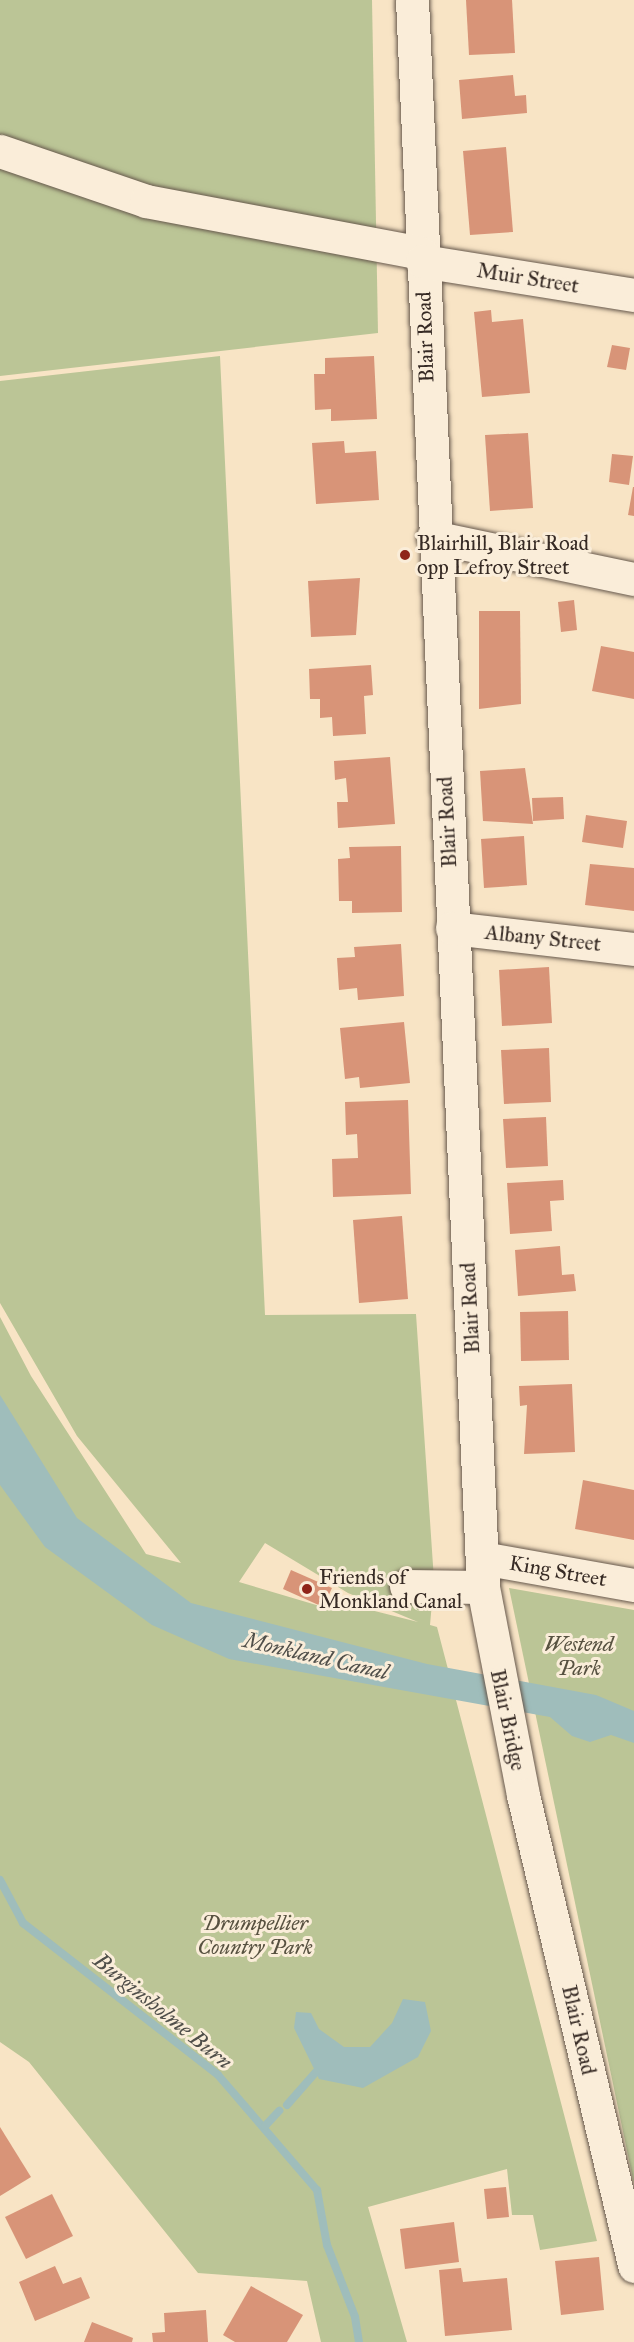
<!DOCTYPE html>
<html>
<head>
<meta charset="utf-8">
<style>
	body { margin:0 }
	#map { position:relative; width:634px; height:2342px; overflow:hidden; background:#f8e4c5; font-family:"IM FELL Great Primer",serif }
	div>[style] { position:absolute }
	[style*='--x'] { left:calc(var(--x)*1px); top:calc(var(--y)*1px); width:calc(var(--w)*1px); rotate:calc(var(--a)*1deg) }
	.green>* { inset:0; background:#bbc596 }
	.water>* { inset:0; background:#9fbdbb }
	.stream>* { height:8px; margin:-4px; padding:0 4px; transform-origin:4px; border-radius:4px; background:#9fbdbb }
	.building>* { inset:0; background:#d89478 }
	.roads { filter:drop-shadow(0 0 2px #66584c) drop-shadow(0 0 2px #66584c) }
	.minor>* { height:33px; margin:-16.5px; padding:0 16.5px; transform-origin:16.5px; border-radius:16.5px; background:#faedd9 }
	.dots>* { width:16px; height:16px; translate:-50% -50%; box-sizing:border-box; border:3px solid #faedd9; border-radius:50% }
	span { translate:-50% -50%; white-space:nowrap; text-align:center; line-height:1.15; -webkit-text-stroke:6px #faedd9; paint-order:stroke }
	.street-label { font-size:21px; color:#362a24 }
	.poi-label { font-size:21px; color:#362a24 }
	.left { translate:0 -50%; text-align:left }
	.park-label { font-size:21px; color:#575140; font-style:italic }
	.water-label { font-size:22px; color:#504f4a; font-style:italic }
</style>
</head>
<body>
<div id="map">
	<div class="green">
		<i style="clip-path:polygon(0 0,372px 0,378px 333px,0 376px)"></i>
		<i style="clip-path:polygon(evenodd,220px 356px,265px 1315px,416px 1314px,434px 1580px,430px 1625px,437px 1627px,597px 2241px,540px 2250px,533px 2215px,512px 2215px,507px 2169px,368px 2207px,407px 2342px,321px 2342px,307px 2281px,198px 2273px,29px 2062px,0 2042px,0 1317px,31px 1376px,146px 1554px,181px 1563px,77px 1436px,0 1303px,0 381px,220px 356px,265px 1543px,348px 1593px,418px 1622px,351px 1605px,323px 1607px,239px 1582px,265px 1543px)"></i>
		<i style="clip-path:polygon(509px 1588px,634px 1610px,634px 2184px)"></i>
	</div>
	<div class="water">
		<i style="clip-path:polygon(0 1395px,77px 1518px,191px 1603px,427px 1664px,596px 1695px,634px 1711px,634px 1743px,611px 1735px,590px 1742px,572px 1736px,550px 1717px,229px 1659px,152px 1625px,45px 1547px,0 1485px)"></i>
		<i style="clip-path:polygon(403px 1999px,425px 2002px,431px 2031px,418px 2057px,363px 2088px,319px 2079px,294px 2028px,296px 2012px,311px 2013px,319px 2029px,344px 2047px,370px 2047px,392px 2023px)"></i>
	</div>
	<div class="stream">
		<i style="--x:0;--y:1880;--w:49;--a:61.9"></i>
		<i style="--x:23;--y:1923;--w:247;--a:37.9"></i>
		<i style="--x:218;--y:2075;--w:152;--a:49.3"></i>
		<i style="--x:317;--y:2190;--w:56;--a:79.7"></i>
		<i style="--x:327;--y:2245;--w:77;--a:68.7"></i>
		<i style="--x:355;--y:2317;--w:25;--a:81"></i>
		<i style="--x:287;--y:2105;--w:44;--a:-48.7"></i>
		<i style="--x:265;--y:2126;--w:21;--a:-47"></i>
	</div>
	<div class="building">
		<i style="clip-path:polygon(466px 0,512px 0,515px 53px,469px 55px)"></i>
		<i style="clip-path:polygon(513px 75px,515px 96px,526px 95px,527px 113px,462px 119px,459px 80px)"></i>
		<i style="clip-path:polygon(506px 147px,513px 232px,470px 235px,463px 151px)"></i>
		<i style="clip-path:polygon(491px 310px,492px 322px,523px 319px,530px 393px,482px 397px,474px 312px)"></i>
		<i style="clip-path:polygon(612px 345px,630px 348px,626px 370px,607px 367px)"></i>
		<i style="clip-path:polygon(374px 356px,377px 419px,331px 421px,331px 409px,315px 410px,314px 374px,325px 374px,325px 358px)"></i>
		<i style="clip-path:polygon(528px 433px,533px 508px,490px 511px,485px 435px)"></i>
		<i style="clip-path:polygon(344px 441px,345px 453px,376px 451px,379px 500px,316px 504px,312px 443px)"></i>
		<i style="clip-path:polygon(612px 454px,633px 456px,629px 485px,609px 482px)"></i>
		<i style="clip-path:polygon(633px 487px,634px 487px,634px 516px,628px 515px)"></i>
		<i style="clip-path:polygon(360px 578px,356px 635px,311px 637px,308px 581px)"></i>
		<i style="clip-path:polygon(574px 600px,577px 630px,561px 632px,558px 602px)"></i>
		<i style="clip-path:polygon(479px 611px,520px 611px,521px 704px,479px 709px)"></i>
		<i style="clip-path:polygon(601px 646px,634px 652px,634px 699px,592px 691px)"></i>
		<i style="clip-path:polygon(371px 665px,373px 695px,364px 696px,366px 734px,333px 736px,332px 717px,320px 718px,320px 699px,310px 699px,309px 669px)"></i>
		<i style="clip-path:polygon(390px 757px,395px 824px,338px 828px,337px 802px,348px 802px,346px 778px,335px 780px,334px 761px)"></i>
		<i style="clip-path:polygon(525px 768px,533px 824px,483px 821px,480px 771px)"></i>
		<i style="clip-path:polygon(563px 797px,564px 819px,533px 821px,532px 798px)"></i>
		<i style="clip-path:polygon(586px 815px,627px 821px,623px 848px,582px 842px)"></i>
		<i style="clip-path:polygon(524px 836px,527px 885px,484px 888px,481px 839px)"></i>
		<i style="clip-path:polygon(401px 846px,402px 912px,352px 913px,352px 901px,339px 901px,338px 859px,350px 858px,349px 847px)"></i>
		<i style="clip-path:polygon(590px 864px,634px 868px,634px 911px,585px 905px)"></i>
		<i style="clip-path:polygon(401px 944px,404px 996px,358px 1000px,357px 988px,339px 990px,337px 958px,355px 957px,354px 947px)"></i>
		<i style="clip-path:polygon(549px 967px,552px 1023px,502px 1026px,499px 970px)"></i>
		<i style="clip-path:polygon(404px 1022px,410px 1083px,360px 1088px,359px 1077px,345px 1079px,340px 1028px)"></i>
		<i style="clip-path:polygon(549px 1048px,551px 1102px,504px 1104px,501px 1050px)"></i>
		<i style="clip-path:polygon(408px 1100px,411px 1194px,333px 1197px,332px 1159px,358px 1158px,357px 1134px,346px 1135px,345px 1102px)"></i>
		<i style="clip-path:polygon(546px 1117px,548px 1166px,506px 1168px,503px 1119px)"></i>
		<i style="clip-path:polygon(563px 1180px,564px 1200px,550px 1201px,552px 1231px,510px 1234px,507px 1183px)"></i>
		<i style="clip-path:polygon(402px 1216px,408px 1299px,359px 1303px,353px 1220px)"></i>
		<i style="clip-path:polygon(560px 1246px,562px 1275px,574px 1274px,576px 1291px,518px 1296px,515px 1250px)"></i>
		<i style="clip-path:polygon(568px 1311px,569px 1360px,521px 1361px,520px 1312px)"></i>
		<i style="clip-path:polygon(572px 1384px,575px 1452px,524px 1454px,527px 1405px,520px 1406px,519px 1386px)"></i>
		<i style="clip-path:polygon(583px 1480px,634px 1490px,634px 1540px,575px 1529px)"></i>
		<i style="clip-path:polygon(291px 1570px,332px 1588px,323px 1607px,283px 1589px)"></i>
		<i style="clip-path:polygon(0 2127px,31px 2177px,0 2196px)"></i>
		<i style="clip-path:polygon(506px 2187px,509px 2217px,487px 2219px,484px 2189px)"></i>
		<i style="clip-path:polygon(52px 2194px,73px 2236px,26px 2259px,5px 2217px)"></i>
		<i style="clip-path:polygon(454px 2222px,459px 2262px,405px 2269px,400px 2229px)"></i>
		<i style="clip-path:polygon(599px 2257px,604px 2310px,561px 2315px,555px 2261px)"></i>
		<i style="clip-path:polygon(55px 2266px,63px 2284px,81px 2277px,90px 2298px,35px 2321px,19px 2282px)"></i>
		<i style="clip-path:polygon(461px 2268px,463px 2282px,507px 2278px,512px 2330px,445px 2336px,439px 2270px)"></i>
		<i style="clip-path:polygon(251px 2286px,303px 2315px,287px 2342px,235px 2342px,223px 2335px)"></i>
		<i style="clip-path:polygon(206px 2310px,208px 2342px,153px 2342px,152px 2333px,165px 2332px,164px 2313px)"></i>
		<i style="clip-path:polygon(92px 2322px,133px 2338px,132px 2342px,84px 2342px)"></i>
	</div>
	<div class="roads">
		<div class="minor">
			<i style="--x:412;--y:0;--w:1589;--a:87.44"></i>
			<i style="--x:483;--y:1587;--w:212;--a:79.1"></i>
			<i style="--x:523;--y:1795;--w:484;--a:76.7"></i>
			<i style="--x:0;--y:151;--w:154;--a:18.9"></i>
			<i style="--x:146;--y:201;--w:280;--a:10.7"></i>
			<i style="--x:422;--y:261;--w:215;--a:9.1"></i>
			<i style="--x:433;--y:537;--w:205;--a:11.8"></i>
			<i style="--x:452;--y:928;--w:183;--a:6.6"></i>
			<i style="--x:482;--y:1558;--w:154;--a:10.1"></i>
			<i style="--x:406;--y:1586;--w:77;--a:0.7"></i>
		</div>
	</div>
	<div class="dots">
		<i style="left:405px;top:555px;background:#8f2418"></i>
		<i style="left:307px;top:1589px;background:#8f2418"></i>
	</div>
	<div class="street-label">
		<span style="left:528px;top:278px;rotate:9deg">Muir Street</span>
		<span style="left:425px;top:337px;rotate:-92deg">Blair Road</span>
		<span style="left:447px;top:822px;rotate:-93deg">Blair Road</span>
		<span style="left:543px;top:938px;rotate:6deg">Albany Street</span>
		<span style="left:470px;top:1308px;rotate:-93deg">Blair Road</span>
		<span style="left:558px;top:1571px;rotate:10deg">King Street</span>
		<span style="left:508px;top:1720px;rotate:78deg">Blair Bridge</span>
		<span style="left:579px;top:2030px;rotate:77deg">Blair Road</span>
	</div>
	<div class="poi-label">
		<span class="left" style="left:417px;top:555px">Blairhill, Blair Road<br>opp Lefroy Street</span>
		<span class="left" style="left:319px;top:1589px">Friends of<br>Monkland Canal</span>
	</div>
	<div class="park-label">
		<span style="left:579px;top:1656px">Westend<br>Park</span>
		<span style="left:255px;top:1935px">Drumpellier<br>Country Park</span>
	</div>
	<div class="water-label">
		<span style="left:316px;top:1656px;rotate:13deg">Monkland Canal</span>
		<span style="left:163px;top:2011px;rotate:39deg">Burginsholme Burn</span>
	</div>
</div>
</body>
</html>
